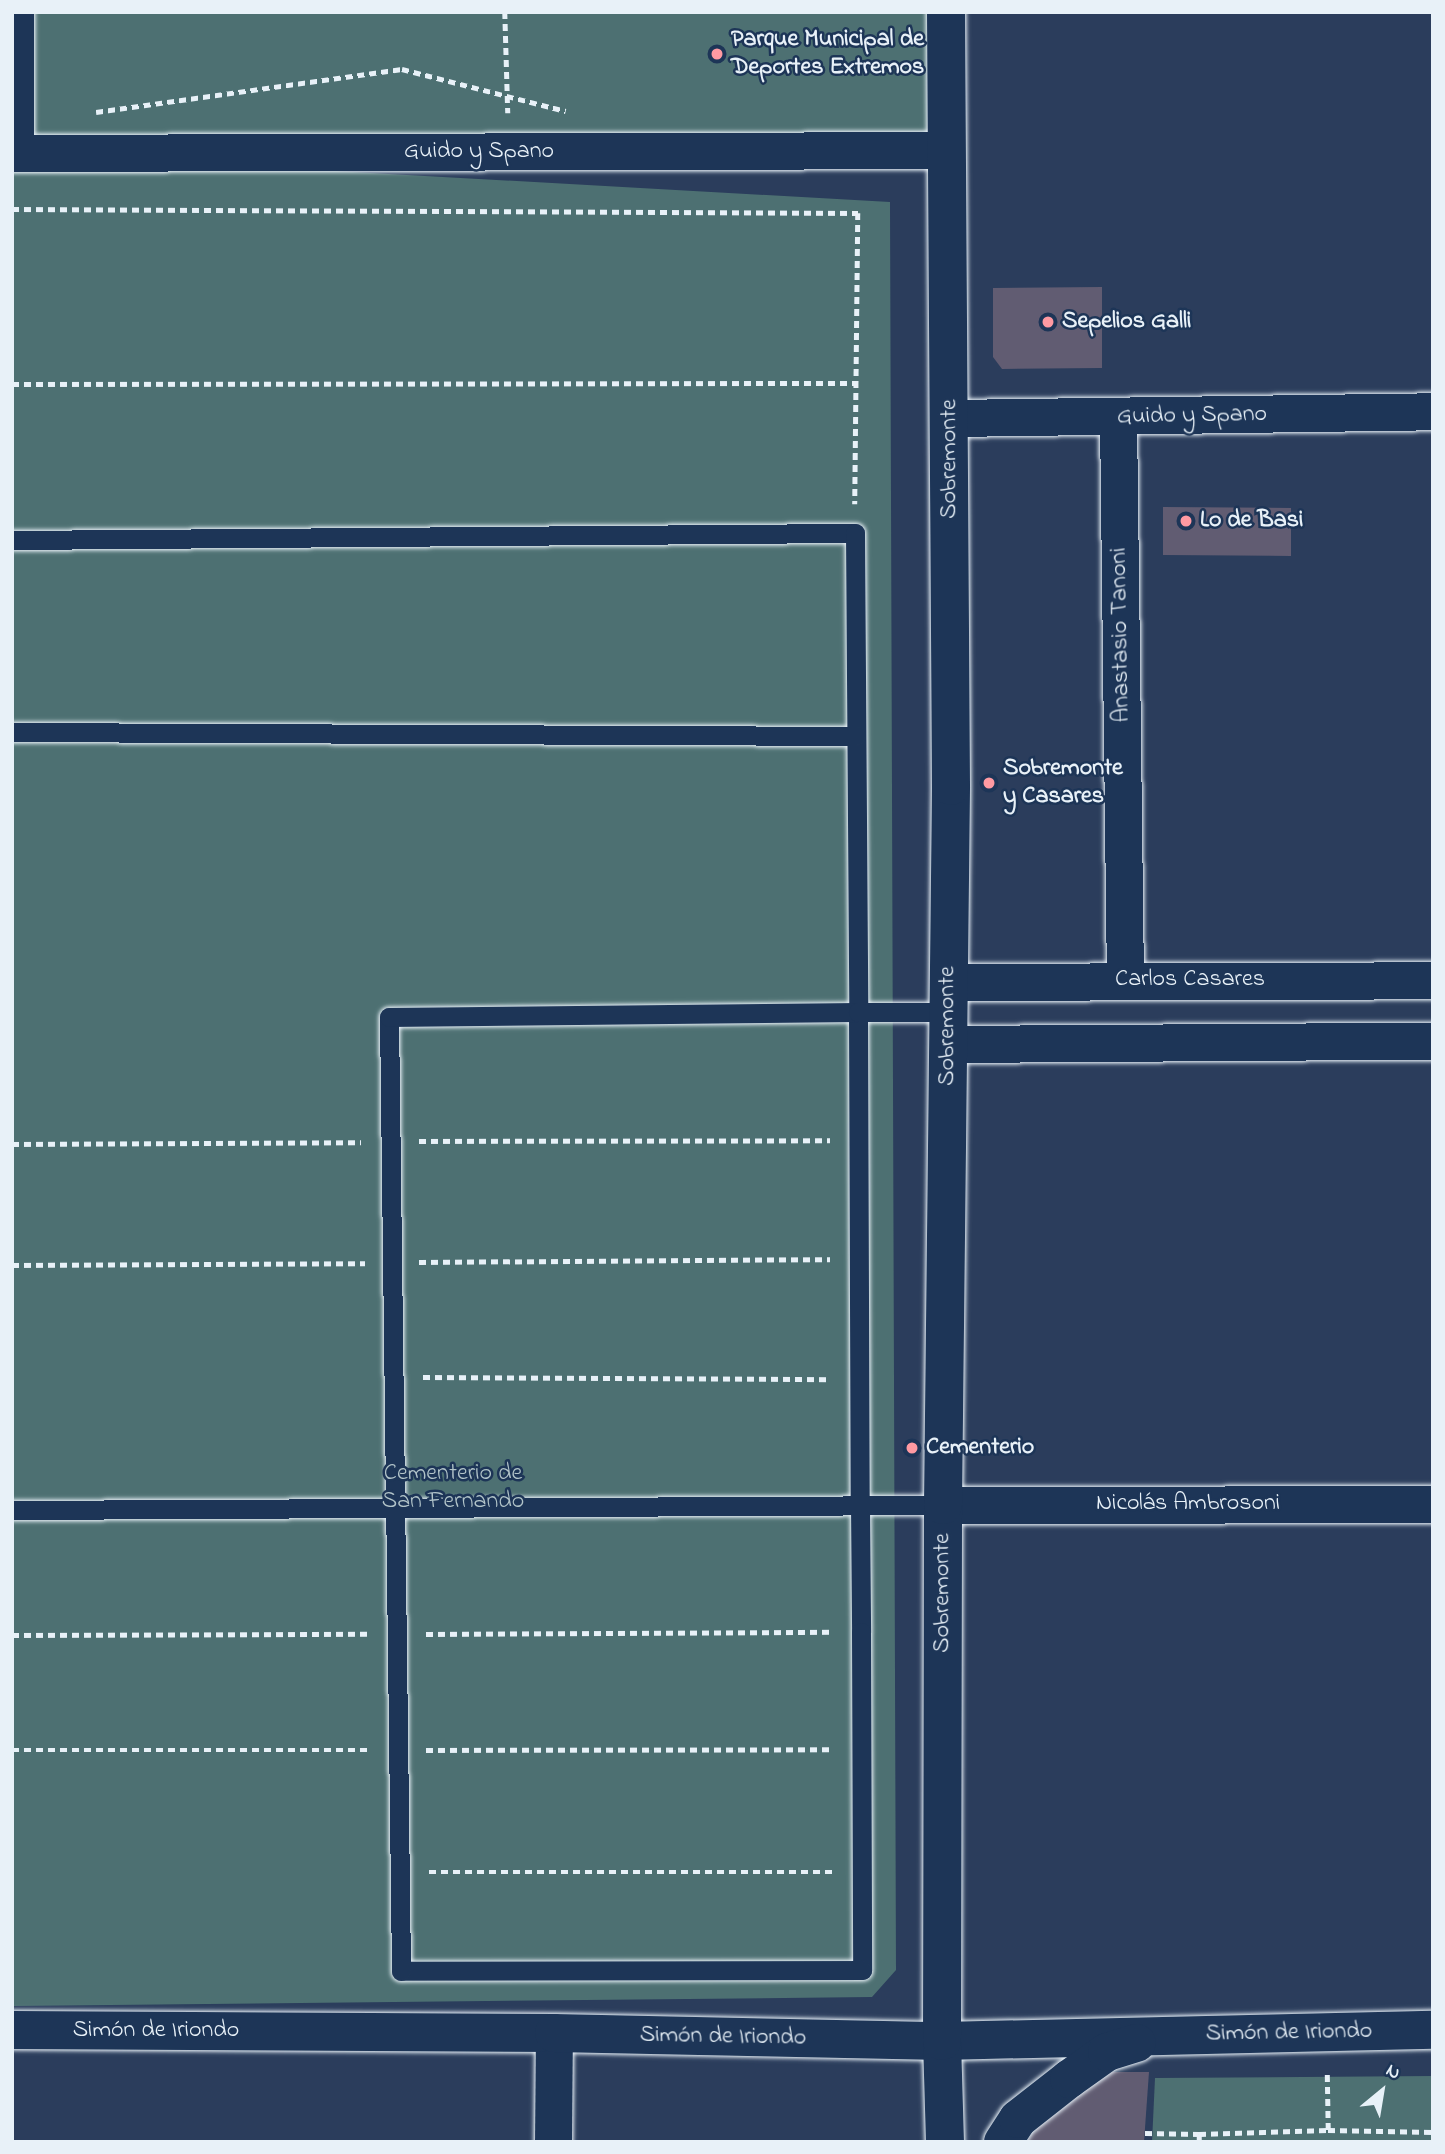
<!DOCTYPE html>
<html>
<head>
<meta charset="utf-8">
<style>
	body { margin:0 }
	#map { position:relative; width:1445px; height:2154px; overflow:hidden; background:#2b3d5c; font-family:"Indie Flower",sans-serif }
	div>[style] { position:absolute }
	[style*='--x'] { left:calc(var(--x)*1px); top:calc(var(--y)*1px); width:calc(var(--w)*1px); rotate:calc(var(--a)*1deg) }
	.green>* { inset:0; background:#4d7072 }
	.building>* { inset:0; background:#615c72 }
	.path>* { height:4.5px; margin-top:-2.25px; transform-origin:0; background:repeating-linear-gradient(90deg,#e8f1f8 0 7px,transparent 0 12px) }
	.roads { filter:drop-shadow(0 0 2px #e8f1f8) drop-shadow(0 0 2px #e8f1f8) }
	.lane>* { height:19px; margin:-9.5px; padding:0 9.5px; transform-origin:9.5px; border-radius:9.5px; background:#1d3557 }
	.street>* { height:37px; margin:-18.5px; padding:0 18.5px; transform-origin:18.5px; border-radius:18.5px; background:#1d3557 }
	.secondary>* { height:38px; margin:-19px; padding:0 19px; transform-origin:19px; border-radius:19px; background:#1d3557 }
	.dots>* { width:19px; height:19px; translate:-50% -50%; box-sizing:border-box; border:4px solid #1d3557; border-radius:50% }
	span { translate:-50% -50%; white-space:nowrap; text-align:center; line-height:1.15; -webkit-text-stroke:5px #1d3557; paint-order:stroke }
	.poi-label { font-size:24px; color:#e8f1f8; font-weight:700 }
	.left { translate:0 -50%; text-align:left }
	.street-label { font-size:24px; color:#e8f1f8 }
	.park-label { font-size:24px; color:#b2c4c9 }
	.frame { position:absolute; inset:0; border:14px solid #e8f1f8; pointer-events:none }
	.north { position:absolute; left:1347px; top:2056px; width:70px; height:70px; -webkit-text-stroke:5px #1d3557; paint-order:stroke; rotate:30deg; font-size:19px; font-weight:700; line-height:28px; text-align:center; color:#e8f1f8 }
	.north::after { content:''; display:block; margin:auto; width:24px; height:32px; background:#e8f1f8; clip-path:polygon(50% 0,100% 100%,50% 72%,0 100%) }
</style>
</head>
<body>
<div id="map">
	<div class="green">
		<i style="clip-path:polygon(12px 12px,927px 12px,928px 151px,33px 154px,890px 202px,896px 1970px,872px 1997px,12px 2006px)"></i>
		<i style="clip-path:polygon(1433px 2076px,1433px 2142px,1152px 2142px,1155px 2078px)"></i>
	</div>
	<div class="building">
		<i style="clip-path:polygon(1102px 287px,1102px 368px,1002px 369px,993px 357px,993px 288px)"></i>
		<i style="clip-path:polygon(1163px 507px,1291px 508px,1291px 556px,1163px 555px)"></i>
		<i style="clip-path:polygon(1107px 2072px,1149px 2072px,1144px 2142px,1027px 2142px,1041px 2117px)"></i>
	</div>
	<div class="path">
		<i style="--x:505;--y:12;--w:101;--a:88.3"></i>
		<i style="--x:96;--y:112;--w:309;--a:-8"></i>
		<i style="--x:402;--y:69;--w:169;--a:14.4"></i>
		<i style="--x:12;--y:209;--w:846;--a:0.27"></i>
		<i style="--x:858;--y:213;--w:291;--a:90.6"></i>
		<i style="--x:12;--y:384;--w:844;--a:-0.07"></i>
		<i style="--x:419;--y:1141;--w:411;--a:-0.1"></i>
		<i style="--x:12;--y:1144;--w:349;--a:-0.3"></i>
		<i style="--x:419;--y:1262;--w:411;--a:-0.4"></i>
		<i style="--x:12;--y:1265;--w:353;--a:-0.3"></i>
		<i style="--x:423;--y:1377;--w:407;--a:0.3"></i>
		<i style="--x:426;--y:1634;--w:408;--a:-0.3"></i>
		<i style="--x:12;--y:1635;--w:356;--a:-0.2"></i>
		<i style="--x:12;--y:1750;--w:356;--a:0"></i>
		<i style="--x:426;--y:1750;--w:408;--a:-0.1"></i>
		<i style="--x:429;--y:1872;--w:404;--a:0"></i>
		<i style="--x:1328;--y:2130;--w:105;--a:1.1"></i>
		<i style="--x:1145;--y:2133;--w:54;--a:1.1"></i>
		<i style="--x:1199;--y:2142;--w:8;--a:-90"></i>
		<i style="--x:1199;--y:2134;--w:129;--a:-1.8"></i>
		<i style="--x:1328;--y:2130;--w:58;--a:-91"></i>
	</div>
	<div class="roads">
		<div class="lane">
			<i style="--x:12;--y:540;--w:843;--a:-0.48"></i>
			<i style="--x:855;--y:533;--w:479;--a:89.6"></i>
			<i style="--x:858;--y:1012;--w:493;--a:89.8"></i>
			<i style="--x:860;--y:1505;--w:127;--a:89.5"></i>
			<i style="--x:861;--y:1632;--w:338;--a:89.8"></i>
			<i style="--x:862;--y:1970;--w:461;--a:179.9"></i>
			<i style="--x:401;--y:1971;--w:954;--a:-90.72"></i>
			<i style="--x:389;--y:1017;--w:469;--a:-0.6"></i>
			<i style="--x:858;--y:1012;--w:91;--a:0"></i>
			<i style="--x:12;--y:732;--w:844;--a:0.27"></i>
			<i style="--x:12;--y:1510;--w:931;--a:-0.31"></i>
		</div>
		<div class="street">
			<i style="--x:12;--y:153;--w:933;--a:-0.18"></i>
			<i style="--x:15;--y:153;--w:141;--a:-90"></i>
			<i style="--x:1118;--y:417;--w:563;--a:89.29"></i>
			<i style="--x:951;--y:418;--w:482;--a:-0.8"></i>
			<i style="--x:948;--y:982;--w:485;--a:-0.2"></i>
			<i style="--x:949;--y:1044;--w:484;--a:-0.4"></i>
			<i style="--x:943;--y:1505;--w:490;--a:-0.1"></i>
			<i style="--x:553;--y:2142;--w:109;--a:-89.5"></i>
		</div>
		<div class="secondary">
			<i style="--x:12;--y:2030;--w:542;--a:0.32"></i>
			<i style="--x:554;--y:2033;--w:388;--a:1.2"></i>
			<i style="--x:942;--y:2041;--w:491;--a:-1.3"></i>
			<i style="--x:945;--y:2142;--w:101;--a:-91.7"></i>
			<i style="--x:942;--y:2041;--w:536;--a:-89.89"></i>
			<i style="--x:943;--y:1505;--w:719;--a:-89.36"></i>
			<i style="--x:951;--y:786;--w:774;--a:-90.37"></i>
			<i style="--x:1003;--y:2142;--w:27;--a:-57"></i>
			<i style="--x:1018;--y:2119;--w:65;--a:-38.1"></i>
			<i style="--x:1069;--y:2079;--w:47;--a:-35.4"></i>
			<i style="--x:1107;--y:2052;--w:31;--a:-17"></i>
		</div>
	</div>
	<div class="dots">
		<i style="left:717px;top:54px;background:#ff9aa2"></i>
		<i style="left:1048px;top:322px;background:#ff9aa2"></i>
		<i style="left:1186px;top:521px;background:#ff9aa2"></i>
		<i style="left:989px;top:783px;background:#ff9aa2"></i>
		<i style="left:912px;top:1448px;background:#ff9aa2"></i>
	</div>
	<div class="poi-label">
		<span class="left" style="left:731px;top:54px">Parque Municipal de<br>Deportes Extremos</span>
		<span class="left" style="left:1062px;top:322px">Sepelios Galli</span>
		<span class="left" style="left:1200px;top:521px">Lo de Basi</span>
		<span class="left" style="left:1003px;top:783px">Sobremonte<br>y Casares</span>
		<span class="left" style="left:926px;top:1448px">Cementerio</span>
	</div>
	<div class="street-label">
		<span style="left:479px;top:152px">Guido y Spano</span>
		<span style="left:1192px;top:416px;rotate:-1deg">Guido y Spano</span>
		<span style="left:950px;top:459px;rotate:-90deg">Sobremonte</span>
		<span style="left:1121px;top:635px;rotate:-91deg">Anastasio Tanoni</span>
		<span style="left:1190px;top:980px">Carlos Casares</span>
		<span style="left:948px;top:1026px;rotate:-90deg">Sobremonte</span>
		<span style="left:1188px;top:1504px">Nicolás Ambrosoni</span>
		<span style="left:943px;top:1593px;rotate:-90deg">Sobremonte</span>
		<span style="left:156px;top:2031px">Simón de Iriondo</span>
		<span style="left:1289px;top:2033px;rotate:-1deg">Simón de Iriondo</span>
		<span style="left:723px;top:2037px;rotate:1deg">Simón de Iriondo</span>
	</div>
	<div class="park-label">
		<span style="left:453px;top:1488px">Cementerio de<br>San Fernando</span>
	</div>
	<div class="frame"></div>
	<div class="north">N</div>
</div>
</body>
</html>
